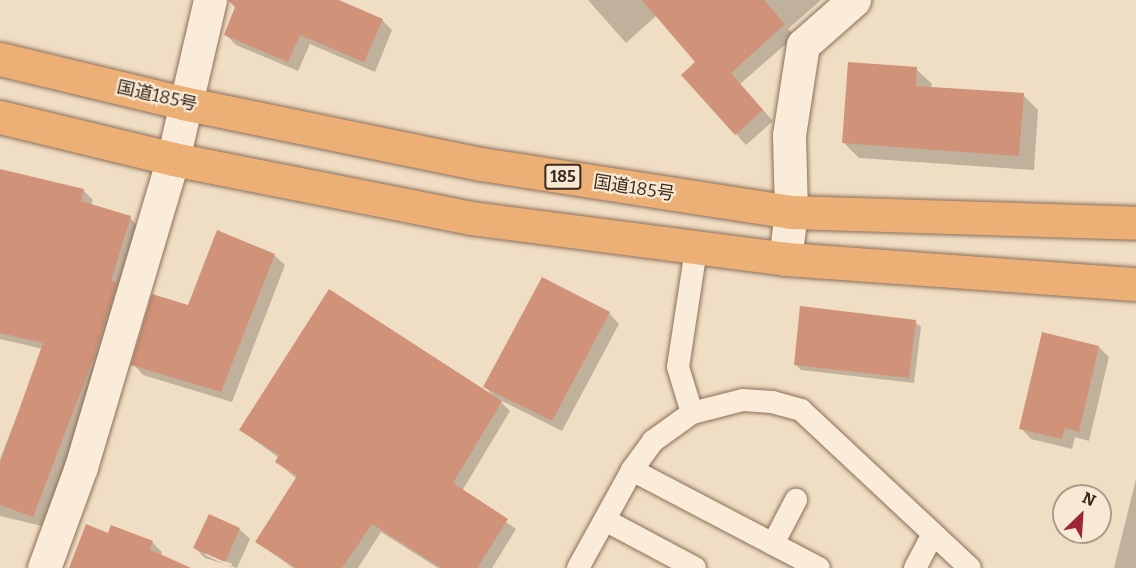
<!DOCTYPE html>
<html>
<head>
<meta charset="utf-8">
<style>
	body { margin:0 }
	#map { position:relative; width:1136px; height:568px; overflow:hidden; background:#f0dec4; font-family:Bitter,"Noto Sans JP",serif }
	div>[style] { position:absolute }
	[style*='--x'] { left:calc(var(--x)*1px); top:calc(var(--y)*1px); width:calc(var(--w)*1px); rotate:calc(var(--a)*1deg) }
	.shadow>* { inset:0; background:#0003 }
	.building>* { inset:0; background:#d09278 }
	.roads { filter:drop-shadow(0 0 2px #8c6e59) drop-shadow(0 0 2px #8c6e59) }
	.service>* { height:22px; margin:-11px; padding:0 11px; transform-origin:11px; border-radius:11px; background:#faecd8 }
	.minor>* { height:33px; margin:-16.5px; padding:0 16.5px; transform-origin:16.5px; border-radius:16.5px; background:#faecd8 }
	.trunk>* { height:33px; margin:-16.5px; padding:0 16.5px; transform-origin:16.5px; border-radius:16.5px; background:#ecb076 }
	span { translate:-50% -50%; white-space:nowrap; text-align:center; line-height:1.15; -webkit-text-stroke:4.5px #f7e9d4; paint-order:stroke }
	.shield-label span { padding:2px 4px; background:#f7e9d4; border:2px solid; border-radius:4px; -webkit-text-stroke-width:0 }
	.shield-label { font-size:16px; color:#3b291e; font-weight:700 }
	.street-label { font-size:18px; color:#3b291e }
	.north { position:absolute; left:1052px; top:484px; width:60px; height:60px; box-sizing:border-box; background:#f7e9d4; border:2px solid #ac9c8b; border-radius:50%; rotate:25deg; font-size:16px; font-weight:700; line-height:24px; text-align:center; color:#3b291e }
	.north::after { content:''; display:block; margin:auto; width:21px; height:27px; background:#9e2636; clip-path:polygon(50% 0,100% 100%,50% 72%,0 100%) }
</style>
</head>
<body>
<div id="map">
	<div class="shadow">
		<i style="clip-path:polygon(240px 0,335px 0,382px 20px,392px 30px,375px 72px,310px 44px,298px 71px,236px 45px,225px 34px)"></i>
		<i style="clip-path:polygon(588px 0,821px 0,788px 29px,795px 36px,740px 84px,773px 121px,746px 145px,683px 75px,697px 62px,657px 15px,626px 43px)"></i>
		<i style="clip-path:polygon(916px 69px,932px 84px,931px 88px,1023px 95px,1038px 110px,1034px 170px,859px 158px,844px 143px)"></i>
		<i style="clip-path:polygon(0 171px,83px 190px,93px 200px,91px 206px,130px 218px,139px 227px,104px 364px,42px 526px,0 516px,0 459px,43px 349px,0 339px)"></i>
		<i style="clip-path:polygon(274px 255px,285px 265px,232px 402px,143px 375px,133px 364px,189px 307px)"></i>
		<i style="clip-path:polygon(609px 313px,619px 324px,562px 431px,498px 399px,510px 411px,462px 491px,516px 529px,492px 568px,438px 568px,381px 532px,358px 568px,293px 568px,256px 541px,297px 479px,277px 462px,279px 458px,241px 430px,494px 396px,484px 386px)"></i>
		<i style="clip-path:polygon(915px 322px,921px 327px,914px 383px,801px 370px,795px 364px)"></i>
		<i style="clip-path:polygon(1099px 347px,1109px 357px,1089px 441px,1075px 437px,1072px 449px,1031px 439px,1021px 428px)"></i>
		<i style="clip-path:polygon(1136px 479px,1136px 568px,1114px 568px)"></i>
		<i style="clip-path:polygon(evenodd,239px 529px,250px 539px,237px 568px,205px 558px,195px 548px,239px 529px,205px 552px,232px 564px,231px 567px,205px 555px,205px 552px)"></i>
		<i style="clip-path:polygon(109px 535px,152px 542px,162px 552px,156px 568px,71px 568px)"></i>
	</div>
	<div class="building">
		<i style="clip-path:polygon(228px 0,339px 0,383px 19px,364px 62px,300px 35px,288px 62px,224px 35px,235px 7px)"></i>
		<i style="clip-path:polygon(642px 0,764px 0,785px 24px,731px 73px,763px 110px,735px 135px,681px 75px,695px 62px)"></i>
		<i style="clip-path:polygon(848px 62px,917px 67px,916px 86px,1024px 93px,1019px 156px,842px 143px)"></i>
		<i style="clip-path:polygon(0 169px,84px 189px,81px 201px,131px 216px,111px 281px,117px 283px,95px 354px,33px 517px,0 505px,0 463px,43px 343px,0 333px)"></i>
		<i style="clip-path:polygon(217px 230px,275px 254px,221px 392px,131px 365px,152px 294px,188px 305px)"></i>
		<i style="clip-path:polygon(542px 277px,610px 312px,552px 421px,483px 387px)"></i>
		<i style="clip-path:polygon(329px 289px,502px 401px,453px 483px,508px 519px,477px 568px,441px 568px,372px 524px,342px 568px,296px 568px,255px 542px,297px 476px,275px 462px,279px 455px,239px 430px)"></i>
		<i style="clip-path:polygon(800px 306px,916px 320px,909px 378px,794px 365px)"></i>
		<i style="clip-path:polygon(1042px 332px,1099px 346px,1079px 432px,1065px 428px,1062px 439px,1019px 429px)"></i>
		<i style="clip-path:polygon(209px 514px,240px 528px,225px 562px,193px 548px)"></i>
		<i style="clip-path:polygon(86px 524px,108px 533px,111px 525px,153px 541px,149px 549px,191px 568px,69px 568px)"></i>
	</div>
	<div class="roads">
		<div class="service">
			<i style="--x:692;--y:413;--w:48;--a:-106.9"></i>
			<i style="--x:678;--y:367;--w:119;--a:-81.3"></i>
			<i style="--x:632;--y:470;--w:211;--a:27.7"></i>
			<i style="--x:605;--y:520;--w:102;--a:28.1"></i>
			<i style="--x:773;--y:544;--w:50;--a:-62.4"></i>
			<i style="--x:578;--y:568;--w:112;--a:-61.1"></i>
			<i style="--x:632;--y:470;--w:36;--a:-54"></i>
			<i style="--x:653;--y:441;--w:48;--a:-35.7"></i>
			<i style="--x:692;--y:413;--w:53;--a:-14.3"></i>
			<i style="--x:743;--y:400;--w:29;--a:4"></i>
			<i style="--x:772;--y:402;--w:30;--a:15"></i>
			<i style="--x:801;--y:410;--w:231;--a:43.1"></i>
			<i style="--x:915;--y:568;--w:38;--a:-62"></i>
		</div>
		<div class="minor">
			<i style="--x:785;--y:259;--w:47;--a:-82.7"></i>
			<i style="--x:791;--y:212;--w:77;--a:-91.5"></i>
			<i style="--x:789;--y:135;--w:91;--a:-81.2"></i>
			<i style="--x:803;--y:45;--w:68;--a:-41.4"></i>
			<i style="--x:44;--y:568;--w:108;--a:-69.9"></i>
			<i style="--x:81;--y:467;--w:321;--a:-73.4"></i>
			<i style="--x:173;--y:159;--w:163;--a:-76.9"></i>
		</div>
		<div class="trunk">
			<i style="--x:0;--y:59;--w:188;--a:13.5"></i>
			<i style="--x:183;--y:103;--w:304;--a:11.6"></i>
			<i style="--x:481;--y:164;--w:314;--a:8.8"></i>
			<i style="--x:791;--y:212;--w:345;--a:1.8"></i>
			<i style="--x:0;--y:117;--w:178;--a:13.6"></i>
			<i style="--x:173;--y:159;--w:304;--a:11.2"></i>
			<i style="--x:471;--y:218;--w:317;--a:7.4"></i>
			<i style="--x:785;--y:259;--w:352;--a:4.1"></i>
		</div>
	</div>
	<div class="shield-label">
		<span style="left:563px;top:177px">185</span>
	</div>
	<div class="street-label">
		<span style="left:157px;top:96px;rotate:13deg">国道185号</span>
		<span style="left:634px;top:188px;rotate:9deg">国道185号</span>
	</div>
	<div class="north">N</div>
</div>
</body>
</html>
